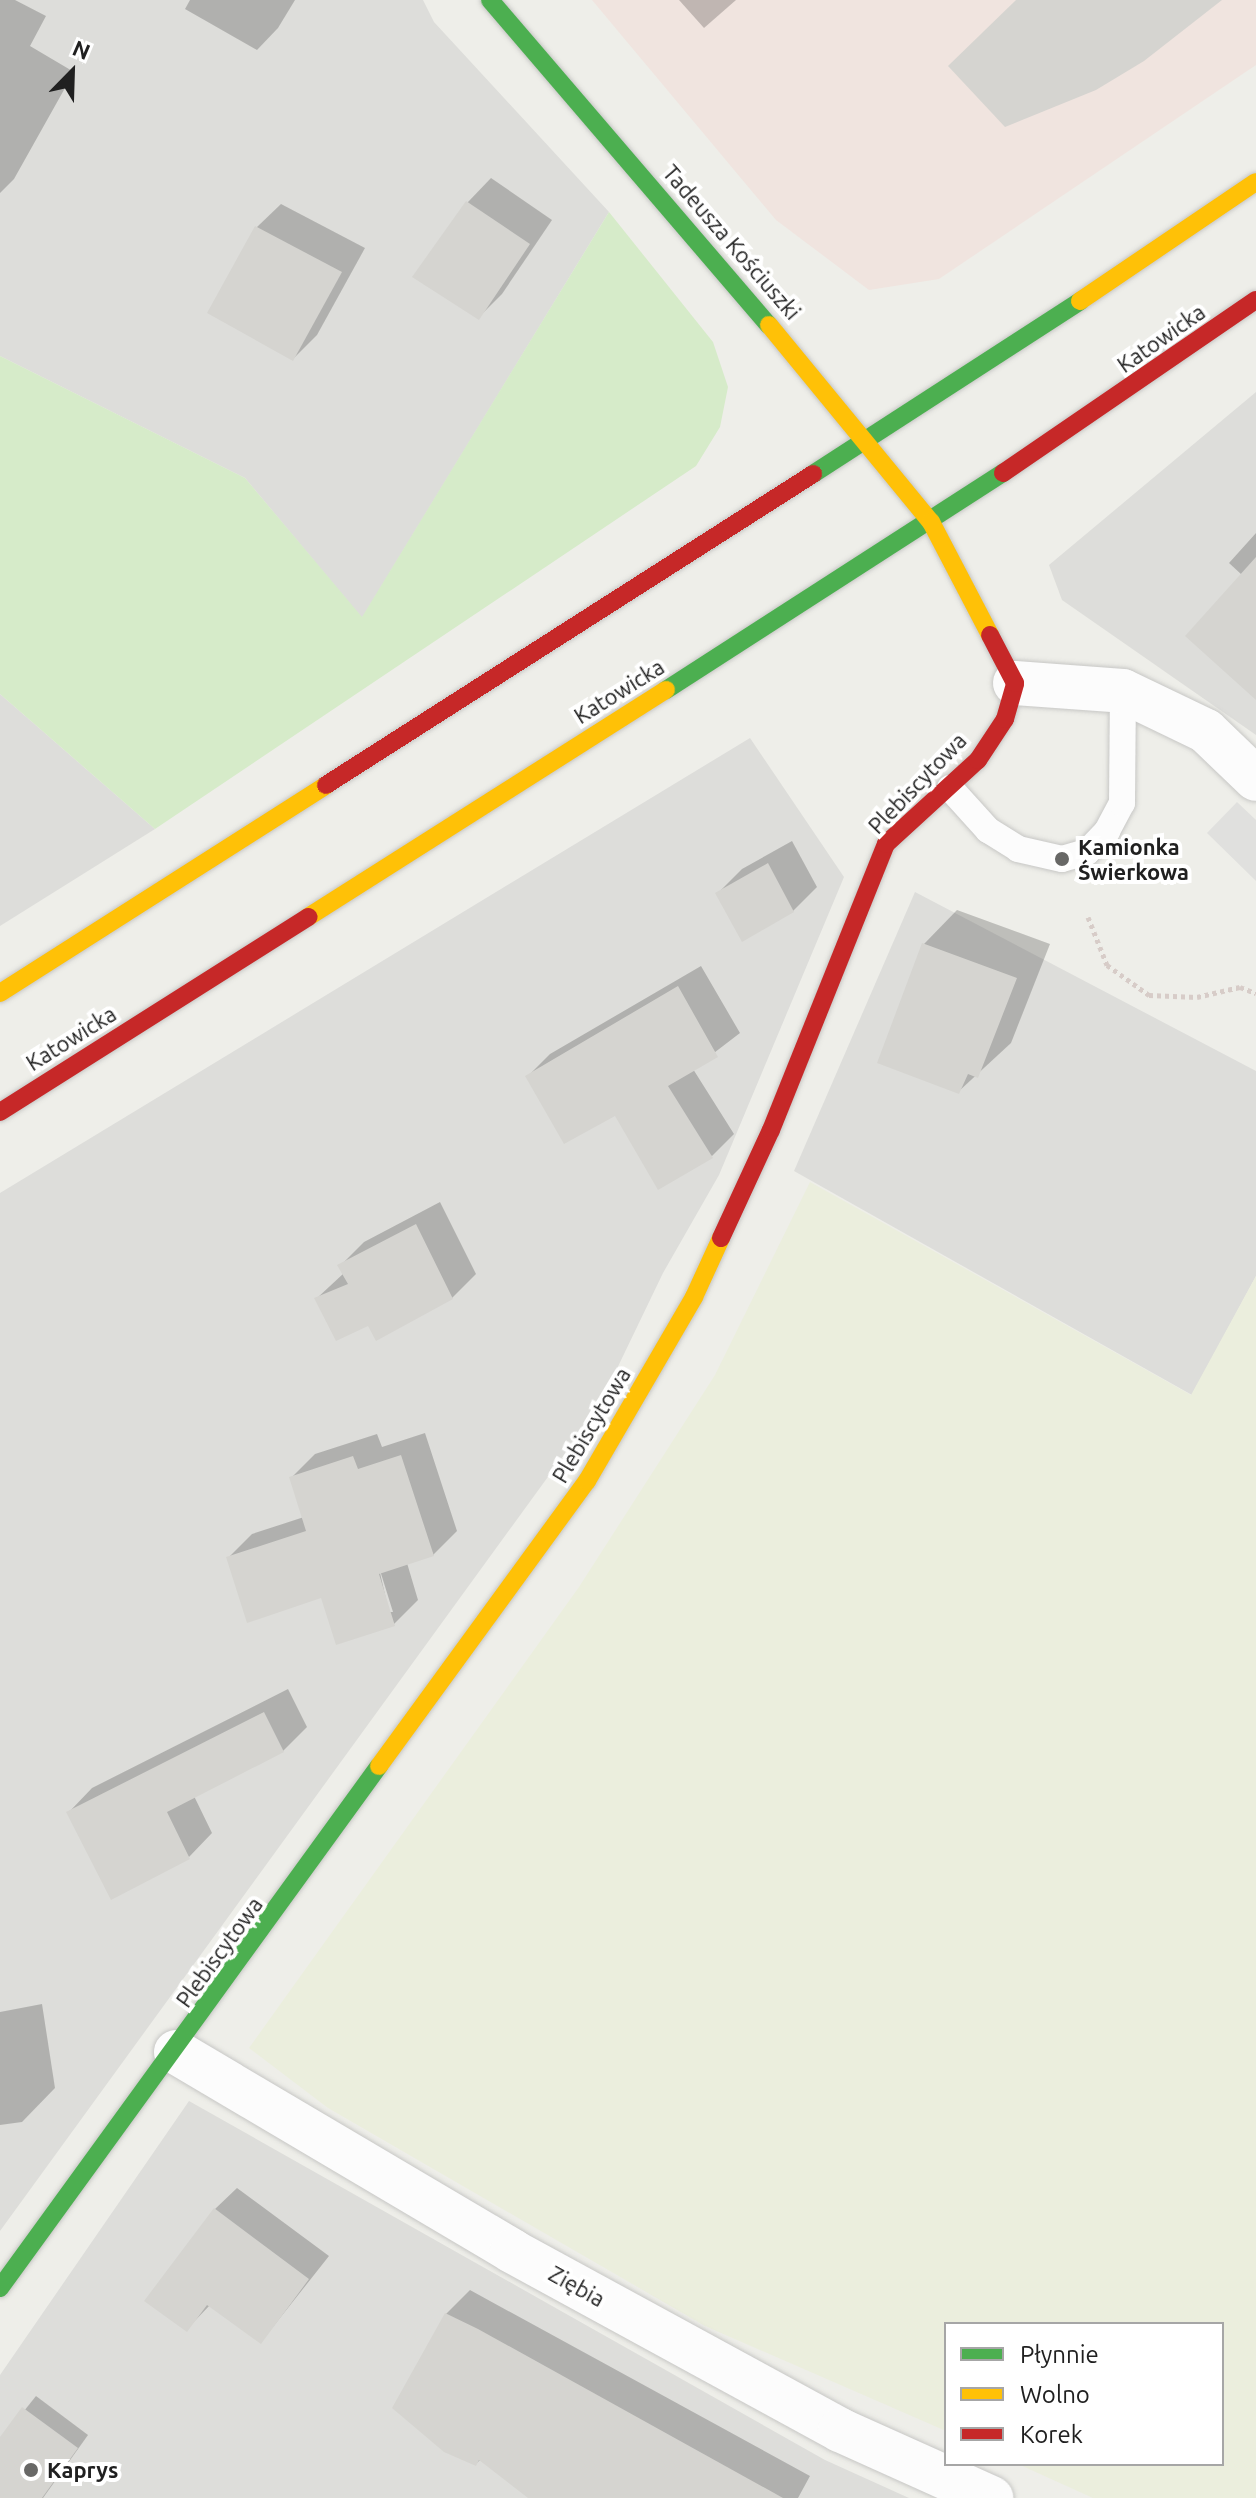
<!DOCTYPE html>
<html>
<head>
<meta charset="utf-8">
<style>
	body { margin:0 }
	#map { position:relative; width:1256px; height:2498px; overflow:hidden; background:#eeeee9; font-family:Ubuntu,sans-serif }
	div>[style] { position:absolute }
	[style*='--x'] { left:calc(var(--x)*1px); top:calc(var(--y)*1px); width:calc(var(--w)*1px); rotate:calc(var(--a)*1deg) }
	.residential>* { inset:0; background:#ddddda }
	.commercial>* { inset:0; background:#f0e4df }
	.farmland>* { inset:0; background:#ebeedd }
	.grass>* { inset:0; background:#d6ebc9 }
	.parking>* { inset:0; background:#e0e0de }
	.shadow>* { inset:0; background:#0003 }
	.building>* { inset:0; background:#d5d4d0 }
	.path>* { height:5px; margin-top:-2.5px; transform-origin:0; background:repeating-linear-gradient(90deg,#d7ccc8 0 4px,transparent 0 8px) }
	.roads { filter:drop-shadow(0 0 2px #c7c7c5) drop-shadow(0 0 2px #c7c7c5) }
	.lane>* { height:26px; margin:-13px; padding:0 13px; transform-origin:13px; border-radius:13px; background:#fcfcfc }
	.street>* { height:44px; margin:-22px; padding:0 22px; transform-origin:22px; border-radius:22px; background:#fcfcfc }
	.fast>* { height:18px; margin:-9px; padding:0 9px; transform-origin:9px; border-radius:9px; background:#4caf50 }
	.slow>* { height:18px; margin:-9px; padding:0 9px; transform-origin:9px; border-radius:9px; background:#ffc107 }
	.jam>* { height:18px; margin:-9px; padding:0 9px; transform-origin:9px; border-radius:9px; background:#c62828 }
	.dots>* { width:22px; height:22px; translate:-50% -50%; box-sizing:border-box; border:4px solid #fff; border-radius:50% }
	span { translate:-50% -50%; white-space:nowrap; text-align:center; line-height:1.15; -webkit-text-stroke:8px #fff; paint-order:stroke }
	.street-label { font-size:22px; color:#202020 }
	.poi-label { font-size:22px; color:#202020; font-weight:700 }
	.left { translate:0 -50%; text-align:left }
	.legend { position:absolute; left:944px; top:2322px; width:280px; height:144px; box-sizing:border-box; background:#fff; border:2px solid #a6a6a6; margin:0; padding:10px 14px; list-style:none; font-size:24px; color:#202020 }
	.legend li { display:flex; align-items:center; gap:16px; height:40px }
	.legend b { width:40px; border:2px solid #a6a6a6 }
	.north { position:absolute; left:32px; top:32px; width:80px; height:80px; -webkit-text-stroke:6px #fff; paint-order:stroke; rotate:23deg; font-size:22px; font-weight:700; line-height:32px; text-align:center; color:#202020 }
	.north::after { content:''; display:block; margin:auto; width:28px; height:36px; background:#202020; clip-path:polygon(50% 0,100% 100%,50% 72%,0 100%) }
</style>
</head>
<body>
<div id="map">
	<div class="residential">
		<i style="clip-path:polygon(0 0,423px 0,434px 22px,609px 212px,362px 618px,245px 478px,0 356px)"></i>
		<i style="clip-path:polygon(1256px 392px,1256px 735px,1062px 600px,1049px 565px)"></i>
		<i style="clip-path:polygon(0 694px,155px 829px,0 926px)"></i>
		<i style="clip-path:polygon(750px 738px,844px 877px,719px 1175px,663px 1273px,598px 1408px,0 2231px,0 1193px)"></i>
		<i style="clip-path:polygon(915px 892px,1256px 1071px,1256px 1276px,1192px 1395px,794px 1171px)"></i>
		<i style="clip-path:polygon(189px 2101px,825px 2460px,909px 2498px,0 2498px,0 2375px)"></i>
	</div>
	<div class="commercial">
		<i style="clip-path:polygon(592px 0,1256px 0,1256px 65px,939px 279px,869px 290px,776px 220px)"></i>
	</div>
	<div class="farmland">
		<i style="clip-path:polygon(810px 1182px,1191px 1395px,1256px 1276px,1256px 2498px,1093px 2498px,1018px 2464px,1222px 2464px,1222px 2324px,946px 2324px,946px 2431px,705px 2326px,328px 2108px,249px 2048px,579px 1587px,715px 1375px)"></i>
	</div>
	<div class="grass">
		<i style="clip-path:polygon(609px 212px,713px 342px,728px 387px,720px 427px,696px 466px,155px 829px,0 694px,0 356px,245px 478px,362px 617px)"></i>
	</div>
	<div class="parking">
		<i style="clip-path:polygon(1237px 802px,1256px 820px,1256px 881px,1207px 833px)"></i>
	</div>
	<div class="shadow">
		<i style="clip-path:polygon(0 0,15px 0,46px 16px,30px 46px,74px 72px,14px 179px,0 193px)"></i>
		<i style="clip-path:polygon(190px 0,295px 0,278px 28px,257px 50px,185px 9px)"></i>
		<i style="clip-path:polygon(679px 0,736px 0,704px 28px)"></i>
		<i style="clip-path:polygon(491px 178px,552px 220px,502px 294px,478px 318px,468px 202px)"></i>
		<i style="clip-path:polygon(281px 204px,365px 248px,317px 335px,293px 359px,257px 227px)"></i>
		<i style="clip-path:polygon(1256px 533px,1256px 698px,1242px 575px,1229px 563px)"></i>
		<i style="clip-path:polygon(792px 841px,817px 887px,793px 911px,718px 893px,742px 869px)"></i>
		<i style="clip-path:polygon(957px 910px,1050px 944px,1011px 1043px,958px 1092px,924px 944px)"></i>
		<i style="clip-path:polygon(701px 966px,740px 1033px,693px 1069px,734px 1134px,712px 1156px,528px 1076px,550px 1054px)"></i>
		<i style="clip-path:polygon(440px 1202px,476px 1274px,452px 1298px,369px 1323px,316px 1299px,344px 1273px,340px 1266px,364px 1242px)"></i>
		<i style="clip-path:polygon(evenodd,425px 1433px,457px 1531px,433px 1555px,407px 1563px,418px 1600px,394px 1624px,228px 1558px,252px 1534px,304px 1517px,291px 1478px,315px 1454px,377px 1434px,382px 1447px,425px 1433px,378px 1564px,393px 1612px,389px 1612px,378px 1564px)"></i>
		<i style="clip-path:polygon(288px 1689px,307px 1727px,283px 1751px,194px 1796px,212px 1833px,189px 1857px,69px 1812px,92px 1788px)"></i>
		<i style="clip-path:polygon(42px 2004px,55px 2088px,22px 2122px,0 2125px,0 2012px)"></i>
		<i style="clip-path:polygon(237px 2188px,329px 2256px,261px 2342px,211px 2304px,186px 2330px,215px 2209px)"></i>
		<i style="clip-path:polygon(470px 2290px,810px 2476px,798px 2498px,538px 2498px,481px 2459px,476px 2464px,446px 2314px)"></i>
		<i style="clip-path:polygon(36px 2396px,88px 2435px,43px 2498px,11px 2498px,0 2490px,0 2441px)"></i>
	</div>
	<div class="building">
		<i style="clip-path:polygon(1016px 0,1222px 0,1144px 61px,1096px 90px,1005px 127px,948px 66px)"></i>
		<i style="clip-path:polygon(466px 201px,530px 244px,479px 320px,412px 277px)"></i>
		<i style="clip-path:polygon(255px 226px,342px 272px,293px 361px,207px 313px)"></i>
		<i style="clip-path:polygon(1256px 557px,1256px 700px,1185px 636px)"></i>
		<i style="clip-path:polygon(768px 863px,794px 912px,742px 942px,715px 893px)"></i>
		<i style="clip-path:polygon(922px 943px,1017px 978px,978px 1078px,968px 1074px,959px 1094px,877px 1063px)"></i>
		<i style="clip-path:polygon(678px 986px,718px 1057px,668px 1086px,713px 1158px,658px 1190px,615px 1116px,564px 1144px,525px 1076px)"></i>
		<i style="clip-path:polygon(416px 1224px,453px 1299px,376px 1341px,368px 1326px,336px 1341px,314px 1298px,348px 1284px,337px 1265px)"></i>
		<i style="clip-path:polygon(401px 1455px,434px 1556px,379px 1574px,395px 1626px,336px 1645px,321px 1598px,247px 1623px,226px 1557px,306px 1531px,289px 1477px,353px 1456px,358px 1469px)"></i>
		<i style="clip-path:polygon(264px 1712px,284px 1752px,167px 1812px,190px 1859px,111px 1900px,66px 1812px)"></i>
		<i style="clip-path:polygon(214px 2208px,309px 2279px,261px 2344px,207px 2305px,187px 2332px,144px 2301px)"></i>
		<i style="clip-path:polygon(445px 2313px,478px 2329px,783px 2498px,528px 2498px,479px 2460px,476px 2466px,444px 2452px,392px 2408px)"></i>
		<i style="clip-path:polygon(22px 2407px,78px 2448px,42px 2498px,0 2498px,0 2437px)"></i>
	</div>
	<div class="path">
		<i style="--x:1088;--y:917;--w:52;--a:68.4"></i>
		<i style="--x:1107;--y:965;--w:52;--a:35.5"></i>
		<i style="--x:1149;--y:995;--w:48;--a:2.4"></i>
		<i style="--x:1197;--y:997;--w:44;--a:-13.1"></i>
		<i style="--x:1240;--y:987;--w:17;--a:21"></i>
	</div>
	<div class="roads">
		<div class="lane">
			<i style="--x:950;--y:788;--w:57;--a:47.9"></i>
			<i style="--x:988;--y:830;--w:36;--a:32"></i>
			<i style="--x:1018;--y:849;--w:45;--a:12.8"></i>
			<i style="--x:1062;--y:859;--w:26;--a:-16"></i>
			<i style="--x:1087;--y:852;--w:29;--a:-46"></i>
			<i style="--x:1107;--y:831;--w:32;--a:-62"></i>
			<i style="--x:1122;--y:803;--w:112;--a:-89.5"></i>
		</div>
		<div class="street">
			<i style="--x:1015;--y:683;--w:108;--a:4.2"></i>
			<i style="--x:1123;--y:691;--w:92;--a:25.7"></i>
			<i style="--x:1206;--y:731;--w:69;--a:43.8"></i>
			<i style="--x:176;--y:2052;--w:391;--a:30.6"></i>
			<i style="--x:512;--y:2251;--w:374;--a:28.6"></i>
			<i style="--x:840;--y:2430;--w:166;--a:24.2"></i>
		</div>
		<div class="fast">
			<i style="--x:490;--y:0;--w:428;--a:49.4"></i>
			<i style="--x:813;--y:474;--w:318;--a:-32.9"></i>
			<i style="--x:666;--y:690;--w:401;--a:-32.8"></i>
			<i style="--x:0;--y:2288;--w:645;--a:-54.02"></i>
		</div>
		<div class="slow">
			<i style="--x:1080;--y:301;--w:212;--a:-34.1"></i>
			<i style="--x:769;--y:325;--w:255;--a:50.6"></i>
			<i style="--x:931;--y:522;--w:127;--a:62.4"></i>
			<i style="--x:308;--y:917;--w:424;--a:-32.4"></i>
			<i style="--x:0;--y:993;--w:387;--a:-32.5"></i>
			<i style="--x:379;--y:1766;--w:353;--a:-53.9"></i>
			<i style="--x:587;--y:1481;--w:213;--a:-59.8"></i>
			<i style="--x:694;--y:1297;--w:65;--a:-65.4"></i>
		</div>
		<div class="jam">
			<i style="--x:1003;--y:473;--w:306;--a:-34.4"></i>
			<i style="--x:326;--y:785;--w:578;--a:-32.56"></i>
			<i style="--x:0;--y:1112;--w:365;--a:-32.3"></i>
			<i style="--x:721;--y:1238;--w:119;--a:-65.2"></i>
			<i style="--x:771;--y:1130;--w:308;--a:-68.1"></i>
			<i style="--x:886;--y:844;--w:125;--a:-42.4"></i>
			<i style="--x:978;--y:760;--w:49;--a:-56.6"></i>
			<i style="--x:1005;--y:719;--w:37;--a:-74"></i>
			<i style="--x:1015;--y:683;--w:54;--a:-117.5"></i>
		</div>
	</div>
	<div class="dots">
		<i style="left:1062px;top:859px;background:#686866"></i>
		<i style="left:31px;top:2470px;background:#686866"></i>
	</div>
	<div class="street-label">
		<span style="left:732px;top:242px;rotate:49deg">Tadeusza Kościuszki</span>
		<span style="left:1161px;top:338px;rotate:-35deg">Katowicka</span>
		<span style="left:619px;top:691px;rotate:-32deg">Katowicka</span>
		<span style="left:917px;top:783px;rotate:-46deg">Plebiscytowa</span>
		<span style="left:71px;top:1038px;rotate:-32deg">Katowicka</span>
		<span style="left:591px;top:1425px;rotate:-59deg">Plebiscytowa</span>
		<span style="left:219px;top:1952px;rotate:-54deg">Plebiscytowa</span>
		<span style="left:577px;top:2286px;rotate:29deg">Ziębia</span>
	</div>
	<div class="poi-label">
		<span class="left" style="left:1078px;top:859px">Kamionka<br>Świerkowa</span>
		<span class="left" style="left:47px;top:2470px">Kaprys</span>
	</div>
	<ul class="legend">
	<li><b style="height:10px;background:#4caf50"></b>Płynnie</li>
	<li><b style="height:10px;background:#ffc107"></b>Wolno</li>
	<li><b style="height:10px;background:#c62828"></b>Korek</li>
	</ul>
	<div class="north">N</div>
</div>
</body>
</html>
